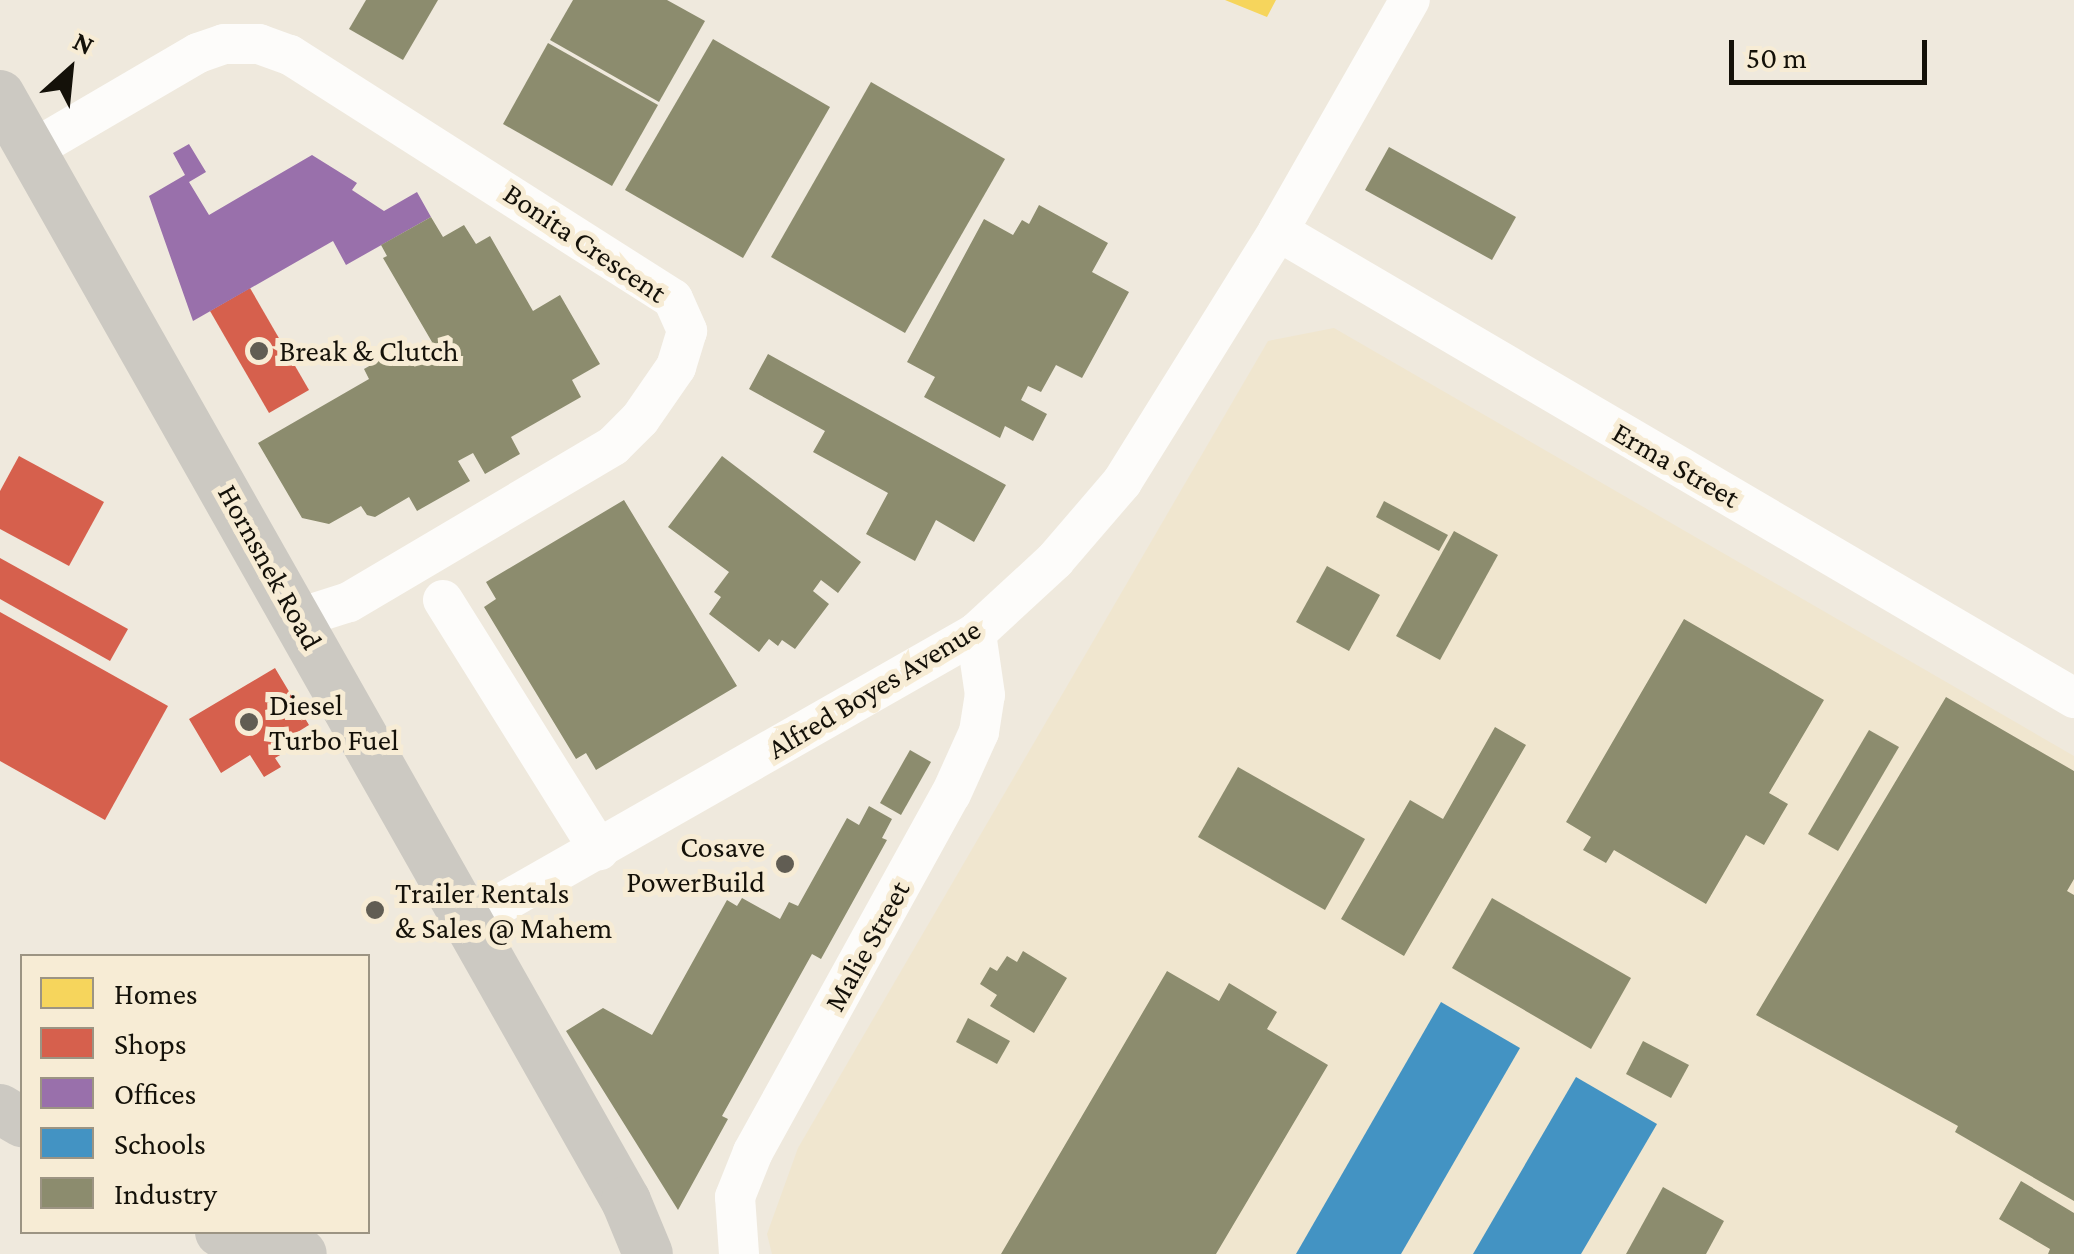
<!DOCTYPE html>
<html>
<head>
<meta charset="utf-8">
<style>
	body { margin:0 }
	#map { position:relative; width:2074px; height:1254px; overflow:hidden; background:#efe9dd; font-family:"Crimson Pro",serif }
	div>[style] { position:absolute }
	[style*='--x'] { left:calc(var(--x)*1px); top:calc(var(--y)*1px); width:calc(var(--w)*1px); rotate:calc(var(--a)*1deg) }
	.built>* { inset:0; background:#f0e6cf }
	.homes>* { inset:0; background:#f6d55c }
	.shops>* { inset:0; background:#d6604d }
	.offices>* { inset:0; background:#9970ab }
	.schools>* { inset:0; background:#4393c3 }
	.industry>* { inset:0; background:#8c8c6e }
	.minor>* { height:40px; margin:-20px; padding:0 20px; transform-origin:20px; border-radius:20px; background:#fdfcfa }
	.major>* { height:50px; margin:-25px; padding:0 25px; transform-origin:25px; border-radius:25px; background:#ccc9c2 }
	.dots>* { width:28px; height:28px; translate:-50% -50%; box-sizing:border-box; border:5px solid #f7ecd5; border-radius:50% }
	span { translate:-50% -50%; white-space:nowrap; text-align:center; line-height:1.15; -webkit-text-stroke:10px #f7ecd5; paint-order:stroke }
	.street-label { font-size:30px; color:#141109 }
	.poi-label { font-size:30px; color:#141109 }
	.left { translate:0 -50%; text-align:left }
	.right { translate:-100% -50%; text-align:right }
	.legend { position:absolute; left:20px; top:954px; width:350px; height:280px; box-sizing:border-box; background:#f7ecd5; border:2px solid #9c9483; margin:0; padding:12px 18px; list-style:none; font-size:30px; color:#141109 }
	.legend li { display:flex; align-items:center; gap:20px; height:50px }
	.legend b { width:50px; border:2px solid #9c9483 }
	.north { position:absolute; left:20px; top:20px; width:100px; height:100px; -webkit-text-stroke:8px #f7ecd5; paint-order:stroke; rotate:27deg; font-size:28px; font-weight:700; line-height:40px; text-align:center; color:#141109 }
	.north::after { content:''; display:block; margin:auto; width:35px; height:45px; background:#141109; clip-path:polygon(50% 0,100% 100%,50% 72%,0 100%) }
	.scale { position:absolute; left:1729px; top:40px; width:198px; height:45px; box-sizing:border-box; border:5px solid #141109; border-top:0; padding-left:12px; font-size:30px; line-height:35px; white-space:nowrap; color:#141109; -webkit-text-stroke:8px #f7ecd5; paint-order:stroke }
</style>
</head>
<body>
<div id="map">
	<div class="built">
		<i style="clip-path:polygon(1334px 328px,2074px 756px,2074px 1254px,772px 1254px,767px 1234px,798px 1148px,1268px 341px)"></i>
	</div>
	<div class="homes">
		<i style="clip-path:polygon(1225px 0,1276px 0,1267px 17px)"></i>
	</div>
	<div class="shops">
		<i style="clip-path:polygon(250px 288px,309px 390px,269px 413px,210px 311px)"></i>
		<i style="clip-path:polygon(19px 456px,104px 502px,69px 566px,0 529px,0 491px)"></i>
		<i style="clip-path:polygon(0 558px,128px 629px,110px 661px,0 599px)"></i>
		<i style="clip-path:polygon(0 612px,168px 706px,105px 820px,0 761px)"></i>
		<i style="clip-path:polygon(275px 668px,309px 725px,288px 738px,294px 747px,275px 758px,281px 767px,264px 777px,250px 755px,221px 773px,189px 719px)"></i>
	</div>
	<div class="offices">
		<i style="clip-path:polygon(189px 144px,206px 172px,189px 182px,209px 215px,312px 155px,357px 183px,352px 190px,384px 211px,417px 192px,431px 217px,346px 265px,333px 241px,193px 321px,149px 196px,185px 175px,173px 153px)"></i>
	</div>
	<div class="schools">
		<i style="clip-path:polygon(1441px 1002px,1520px 1048px,1401px 1254px,1296px 1254px)"></i>
		<i style="clip-path:polygon(1576px 1077px,1657px 1124px,1581px 1254px,1473px 1254px)"></i>
	</div>
	<div class="industry">
		<i style="clip-path:polygon(366px 0,438px 0,403px 60px,349px 29px)"></i>
		<i style="clip-path:polygon(573px 0,667px 0,705px 21px,659px 102px,550px 40px)"></i>
		<i style="clip-path:polygon(713px 39px,830px 107px,743px 258px,625px 190px)"></i>
		<i style="clip-path:polygon(548px 43px,658px 105px,612px 186px,503px 124px)"></i>
		<i style="clip-path:polygon(871px 82px,1005px 159px,905px 333px,771px 257px)"></i>
		<i style="clip-path:polygon(1389px 147px,1516px 217px,1492px 260px,1365px 190px)"></i>
		<i style="clip-path:polygon(1039px 205px,1108px 243px,1092px 272px,1129px 292px,1082px 378px,1056px 365px,1041px 392px,1028px 386px,1021px 400px,1047px 414px,1033px 441px,1005px 426px,1000px 438px,924px 397px,935px 377px,907px 362px,984px 219px,1013px 235px,1022px 220px,1029px 224px)"></i>
		<i style="clip-path:polygon(431px 217px,443px 237px,464px 225px,476px 244px,490px 236px,533px 311px,560px 295px,600px 364px,572px 380px,581px 397px,511px 437px,520px 454px,485px 474px,473px 453px,458px 461px,470px 481px,417px 511px,409px 497px,375px 517px,367px 515px,361px 506px,329px 524px,302px 518px,258px 443px,369px 379px,364px 369px,399px 349px,405px 358px,432px 342px,383px 258px,387px 256px,381px 245px)"></i>
		<i style="clip-path:polygon(768px 354px,1006px 485px,974px 542px,936px 520px,915px 561px,866px 534px,888px 493px,813px 452px,825px 431px,749px 389px)"></i>
		<i style="clip-path:polygon(722px 456px,861px 562px,838px 593px,821px 580px,813px 591px,829px 604px,795px 649px,782px 640px,778px 646px,769px 639px,759px 652px,709px 614px,721px 597px,714px 592px,729px 572px,668px 527px)"></i>
		<i style="clip-path:polygon(624px 500px,737px 686px,596px 770px,586px 753px,576px 759px,484px 607px,496px 599px,486px 582px)"></i>
		<i style="clip-path:polygon(1384px 501px,1448px 535px,1439px 551px,1376px 517px)"></i>
		<i style="clip-path:polygon(1454px 531px,1498px 555px,1440px 660px,1396px 636px)"></i>
		<i style="clip-path:polygon(1327px 566px,1380px 595px,1349px 651px,1296px 622px)"></i>
		<i style="clip-path:polygon(1684px 619px,1824px 700px,1769px 793px,1788px 804px,1764px 845px,1746px 835px,1706px 904px,1614px 850px,1606px 863px,1583px 850px,1591px 837px,1566px 822px)"></i>
		<i style="clip-path:polygon(1946px 697px,2074px 771px,2074px 879px,2067px 891px,2074px 895px,2074px 1201px,1955px 1132px,1958px 1126px,1756px 1015px)"></i>
		<i style="clip-path:polygon(1495px 727px,1526px 745px,1404px 956px,1341px 919px,1410px 800px,1443px 819px)"></i>
		<i style="clip-path:polygon(1869px 730px,1899px 747px,1838px 851px,1808px 834px)"></i>
		<i style="clip-path:polygon(910px 750px,931px 762px,901px 815px,880px 803px)"></i>
		<i style="clip-path:polygon(1238px 767px,1365px 839px,1325px 910px,1198px 837px)"></i>
		<i style="clip-path:polygon(869px 806px,892px 819px,882px 838px,887px 840px,821px 959px,812px 954px,722px 1116px,728px 1119px,678px 1210px,566px 1031px,603px 1008px,652px 1035px,727px 900px,737px 906px,742px 898px,780px 919px,789px 902px,798px 906px,847px 818px,859px 825px)"></i>
		<i style="clip-path:polygon(1492px 898px,1631px 978px,1591px 1049px,1452px 968px)"></i>
		<i style="clip-path:polygon(1023px 951px,1067px 978px,1034px 1033px,990px 1006px,997px 995px,980px 984px,990px 967px,997px 971px,1007px 956px,1017px 962px)"></i>
		<i style="clip-path:polygon(1167px 971px,1219px 1001px,1229px 983px,1277px 1012px,1267px 1029px,1328px 1065px,1216px 1254px,1001px 1254px)"></i>
		<i style="clip-path:polygon(968px 1018px,1010px 1041px,997px 1064px,956px 1042px)"></i>
		<i style="clip-path:polygon(1643px 1041px,1689px 1065px,1671px 1098px,1626px 1074px)"></i>
		<i style="clip-path:polygon(2021px 1181px,2074px 1213px,2074px 1254px,2048px 1254px,2050px 1249px,1999px 1219px)"></i>
		<i style="clip-path:polygon(1663px 1187px,1724px 1221px,1706px 1254px,1626px 1254px)"></i>
	</div>
	<div class="minor">
		<i style="--x:32;--y:150;--w:192;--a:-30.3"></i>
		<i style="--x:198;--y:53;--w:28;--a:-19"></i>
		<i style="--x:224;--y:44;--w:35;--a:0"></i>
		<i style="--x:259;--y:44;--w:33;--a:20"></i>
		<i style="--x:290;--y:55;--w:454;--a:32.5"></i>
		<i style="--x:673;--y:299;--w:35;--a:66"></i>
		<i style="--x:687;--y:331;--w:38;--a:107"></i>
		<i style="--x:676;--y:367;--w:63;--a:124.7"></i>
		<i style="--x:640;--y:419;--w:38;--a:135"></i>
		<i style="--x:613;--y:446;--w:307;--a:149.4"></i>
		<i style="--x:349;--y:602;--w:52;--a:162.3"></i>
		<i style="--x:1278;--y:231;--w:923;--a:30.4"></i>
		<i style="--x:443;--y:600;--w:295;--a:58"></i>
		<i style="--x:469;--y:922;--w:584;--a:-29.68"></i>
		<i style="--x:976;--y:633;--w:108;--a:-42.7"></i>
		<i style="--x:1055;--y:560;--w:103;--a:-49.3"></i>
		<i style="--x:1122;--y:482;--w:296;--a:-58.1"></i>
		<i style="--x:1278;--y:231;--w:266;--a:-60.3"></i>
		<i style="--x:739;--y:1254;--w:57;--a:-94"></i>
		<i style="--x:735;--y:1197;--w:48;--a:-68.2"></i>
		<i style="--x:753;--y:1152;--w:409;--a:-61.1"></i>
		<i style="--x:951;--y:794;--w:68;--a:-65.7"></i>
		<i style="--x:979;--y:732;--w:37;--a:-81"></i>
		<i style="--x:985;--y:695;--w:63;--a:-98.3"></i>
	</div>
	<div class="major">
		<i style="--x:0;--y:95;--w:1271;--a:60.49"></i>
		<i style="--x:626;--y:1201;--w:57;--a:67.5"></i>
		<i style="--x:0;--y:1109;--w:26;--a:31"></i>
		<i style="--x:220;--y:1232;--w:45;--a:29.4"></i>
		<i style="--x:260;--y:1232;--w:47;--a:27.6"></i>
	</div>
	<div class="dots">
		<i style="left:259px;top:351px;background:#615d53"></i>
		<i style="left:249px;top:722px;background:#615d53"></i>
		<i style="left:785px;top:864px;background:#615d53"></i>
		<i style="left:375px;top:910px;background:#615d53"></i>
	</div>
	<div class="street-label">
		<span style="left:585px;top:243px;rotate:34deg">Bonita Crescent</span>
		<span style="left:1676px;top:465px;rotate:30deg">Erma Street</span>
		<span style="left:270px;top:567px;rotate:61deg">Hornsnek Road</span>
		<span style="left:874px;top:689px;rotate:-31deg">Alfred Boyes Avenue</span>
		<span style="left:867px;top:946px;rotate:-61deg">Malie Street</span>
	</div>
	<div class="poi-label">
		<span class="left" style="left:279px;top:351px">Break &amp; Clutch</span>
		<span class="left" style="left:269px;top:722px">Diesel<br>Turbo Fuel</span>
		<span class="right" style="left:765px;top:864px">Cosave<br>PowerBuild</span>
		<span class="left" style="left:395px;top:910px">Trailer Rentals<br>&amp; Sales @ Mahem</span>
	</div>
	<ul class="legend">
	<li><b style="height:28px;background:#f6d55c"></b>Homes</li>
	<li><b style="height:28px;background:#d6604d"></b>Shops</li>
	<li><b style="height:28px;background:#9970ab"></b>Offices</li>
	<li><b style="height:28px;background:#4393c3"></b>Schools</li>
	<li><b style="height:28px;background:#8c8c6e"></b>Industry</li>
	</ul>
	<div class="north">N</div>
	<div class="scale">50 m</div>
</div>
</body>
</html>
